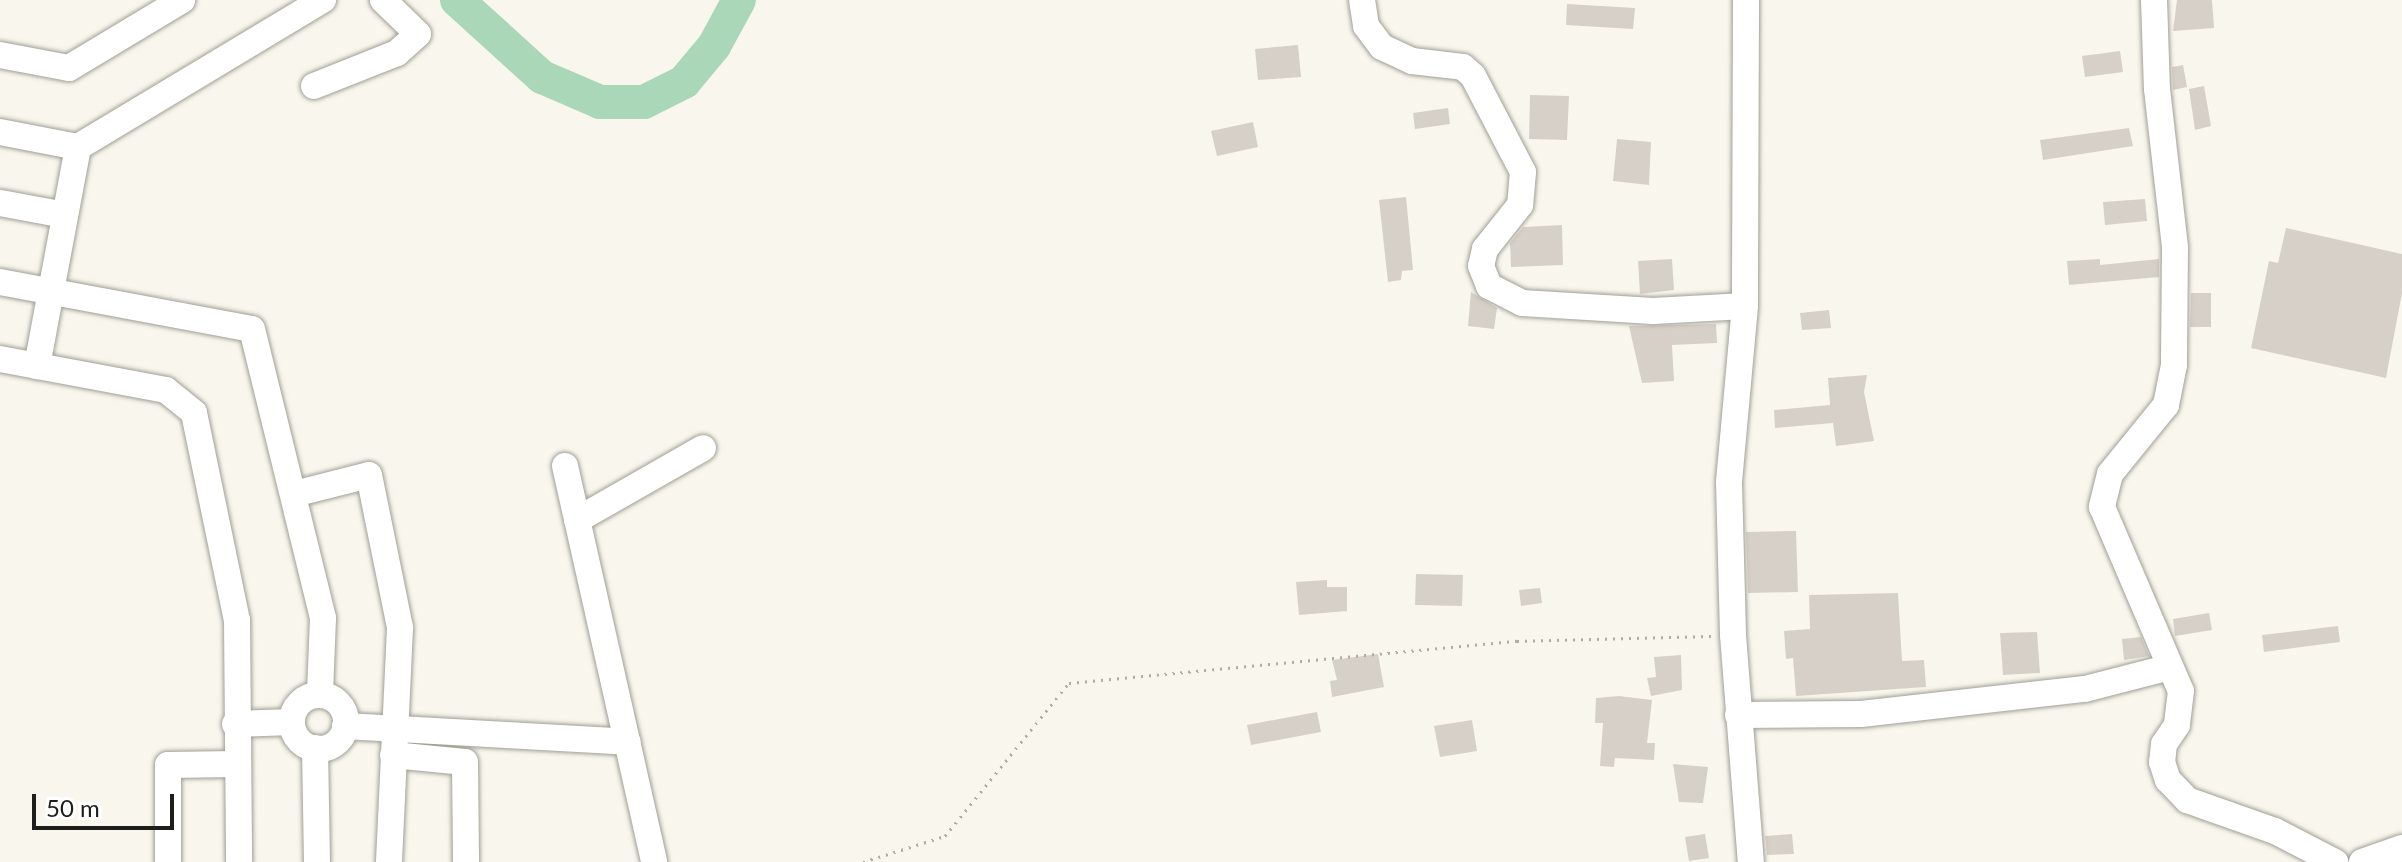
<!DOCTYPE html>
<html>
<head>
<meta charset="utf-8">
<style>
	body { margin:0 }
	#map { position:relative; width:2402px; height:862px; overflow:hidden; background:#f9f7ed; font-family:Lato,sans-serif }
	div>[style] { position:absolute }
	[style*='--x'] { left:calc(var(--x)*1px); top:calc(var(--y)*1px); width:calc(var(--w)*1px); rotate:calc(var(--a)*1deg) }
	.river>* { height:34px; margin:-17px; padding:0 17px; transform-origin:17px; border-radius:17px; background:#aad7b7 }
	.building>* { inset:0; background:#d7d0c8 }
	.path>* { height:3px; margin-top:-1.5px; transform-origin:0; background:repeating-linear-gradient(90deg,#aeada5 0 2px,transparent 0 8px) }
	.roads { filter:drop-shadow(0 0 2px #a09f95) drop-shadow(0 0 2px #a09f95) }
	.minor>* { height:26px; margin:-13px; padding:0 13px; transform-origin:13px; border-radius:13px; background:#fff }
	.minor>.ring { margin:-13px; padding:0; box-sizing:content-box; background:none; border:26px solid #fff; border-radius:50% }
	span { translate:-50% -50%; white-space:nowrap; text-align:center; line-height:1.15; -webkit-text-stroke:6px #fff; paint-order:stroke }
	.scale { position:absolute; left:32px; top:794px; width:142px; height:36px; box-sizing:border-box; border:4px solid #1e1e1a; border-top:0; padding-left:10px; font-size:24px; line-height:28px; white-space:nowrap; color:#1e1e1a; -webkit-text-stroke:6px #fff; paint-order:stroke }
</style>
</head>
<body>
<div id="map">
	<div class="river">
		<i style="--x:457;--y:0;--w:115;--a:42.2"></i>
		<i style="--x:542;--y:77;--w:63;--a:23.3"></i>
		<i style="--x:600;--y:102;--w:44;--a:0"></i>
		<i style="--x:644;--y:102;--w:45;--a:-26.6"></i>
		<i style="--x:684;--y:82;--w:47;--a:-50.2"></i>
		<i style="--x:714;--y:46;--w:52;--a:-61.5"></i>
	</div>
	<div class="building">
		<i style="clip-path:polygon(2177px 0,2212px 0,2214px 28px,2173px 31px)"></i>
		<i style="clip-path:polygon(1567px 4px,1635px 8px,1633px 29px,1566px 25px)"></i>
		<i style="clip-path:polygon(1298px 45px,1301px 77px,1258px 80px,1255px 49px)"></i>
		<i style="clip-path:polygon(2120px 51px,2123px 72px,2085px 77px,2082px 56px)"></i>
		<i style="clip-path:polygon(2183px 65px,2187px 87px,2173px 90px,2172px 67px)"></i>
		<i style="clip-path:polygon(2204px 86px,2211px 126px,2195px 130px,2189px 89px)"></i>
		<i style="clip-path:polygon(1530px 95px,1569px 96px,1567px 140px,1529px 139px)"></i>
		<i style="clip-path:polygon(1448px 108px,1450px 124px,1415px 129px,1413px 113px)"></i>
		<i style="clip-path:polygon(1253px 122px,1258px 147px,1217px 156px,1211px 131px)"></i>
		<i style="clip-path:polygon(2129px 128px,2133px 146px,2043px 160px,2040px 140px)"></i>
		<i style="clip-path:polygon(1617px 139px,1651px 142px,1649px 185px,1613px 181px)"></i>
		<i style="clip-path:polygon(1406px 197px,1413px 270px,1402px 271px,1401px 280px,1388px 282px,1379px 200px)"></i>
		<i style="clip-path:polygon(2145px 199px,2147px 221px,2105px 225px,2103px 202px)"></i>
		<i style="clip-path:polygon(1562px 225px,1563px 265px,1511px 267px,1510px 243px,1523px 227px)"></i>
		<i style="clip-path:polygon(2286px 228px,2402px 254px,2402px 293px,2386px 378px,2251px 348px,2269px 261px,2278px 263px)"></i>
		<i style="clip-path:polygon(1672px 259px,1674px 290px,1640px 294px,1638px 261px)"></i>
		<i style="clip-path:polygon(2100px 259px,2100px 265px,2159px 259px,2159px 277px,2069px 285px,2067px 261px)"></i>
		<i style="clip-path:polygon(1471px 292px,1497px 308px,1494px 329px,1468px 326px)"></i>
		<i style="clip-path:polygon(2191px 293px,2211px 293px,2211px 327px,2190px 327px)"></i>
		<i style="clip-path:polygon(1829px 310px,1831px 328px,1802px 330px,1800px 313px)"></i>
		<i style="clip-path:polygon(1716px 324px,1717px 343px,1672px 345px,1674px 381px,1642px 383px,1629px 326px)"></i>
		<i style="clip-path:polygon(1867px 375px,1864px 392px,1874px 441px,1836px 446px,1833px 423px,1775px 428px,1774px 410px,1830px 405px,1828px 378px)"></i>
		<i style="clip-path:polygon(1796px 531px,1798px 592px,1748px 593px,1746px 532px)"></i>
		<i style="clip-path:polygon(1416px 574px,1463px 575px,1462px 606px,1415px 605px)"></i>
		<i style="clip-path:polygon(1327px 580px,1327px 587px,1347px 587px,1347px 611px,1299px 615px,1296px 582px)"></i>
		<i style="clip-path:polygon(1540px 588px,1542px 603px,1521px 606px,1519px 590px)"></i>
		<i style="clip-path:polygon(1898px 593px,1902px 661px,1924px 660px,1926px 687px,1796px 696px,1793px 658px,1786px 659px,1784px 631px,1810px 629px,1809px 595px)"></i>
		<i style="clip-path:polygon(2209px 613px,2212px 630px,2175px 636px,2173px 619px)"></i>
		<i style="clip-path:polygon(2338px 626px,2340px 642px,2264px 652px,2262px 635px)"></i>
		<i style="clip-path:polygon(2037px 632px,2040px 673px,2003px 675px,2000px 633px)"></i>
		<i style="clip-path:polygon(2141px 637px,2149px 656px,2124px 660px,2122px 639px)"></i>
		<i style="clip-path:polygon(1378px 654px,1384px 687px,1332px 697px,1330px 681px,1337px 680px,1332px 660px)"></i>
		<i style="clip-path:polygon(1681px 655px,1682px 690px,1651px 696px,1647px 678px,1656px 677px,1654px 657px)"></i>
		<i style="clip-path:polygon(1619px 696px,1652px 700px,1647px 743px,1655px 743px,1654px 760px,1615px 758px,1614px 767px,1600px 766px,1603px 723px,1595px 723px,1596px 698px)"></i>
		<i style="clip-path:polygon(1317px 712px,1321px 732px,1251px 745px,1247px 725px)"></i>
		<i style="clip-path:polygon(1472px 720px,1477px 751px,1440px 757px,1434px 726px)"></i>
		<i style="clip-path:polygon(1673px 764px,1708px 767px,1703px 803px,1679px 802px)"></i>
		<i style="clip-path:polygon(1705px 834px,1709px 858px,1689px 861px,1685px 837px)"></i>
		<i style="clip-path:polygon(1792px 834px,1794px 854px,1767px 855px,1765px 836px)"></i>
	</div>
	<div class="path">
		<i style="--x:863;--y:862;--w:86;--a:-17.6"></i>
		<i style="--x:945;--y:836;--w:197;--a:-51"></i>
		<i style="--x:1069;--y:683;--w:450;--a:-5.4"></i>
		<i style="--x:1517;--y:641;--w:194;--a:-1.5"></i>
	</div>
	<div class="roads">
		<div class="minor">
			<i style="--x:1362;--y:0;--w:26;--a:81"></i>
			<i style="--x:1366;--y:26;--w:26;--a:53"></i>
			<i style="--x:1382;--y:47;--w:33;--a:25"></i>
			<i style="--x:1412;--y:61;--w:51;--a:6.7"></i>
			<i style="--x:1463;--y:67;--w:13;--a:42"></i>
			<i style="--x:1473;--y:76;--w:108;--a:62.5"></i>
			<i style="--x:1523;--y:172;--w:33;--a:95"></i>
			<i style="--x:1520;--y:205;--w:56;--a:128.5"></i>
			<i style="--x:1485;--y:249;--w:17;--a:103"></i>
			<i style="--x:1481;--y:266;--w:22;--a:68"></i>
			<i style="--x:1489;--y:286;--w:37;--a:27"></i>
			<i style="--x:1522;--y:303;--w:131;--a:3.5"></i>
			<i style="--x:1653;--y:311;--w:92;--a:-3.1"></i>
			<i style="--x:1746;--y:0;--w:306;--a:90.2"></i>
			<i style="--x:1745;--y:306;--w:177;--a:95.2"></i>
			<i style="--x:1729;--y:482;--w:153;--a:88.5"></i>
			<i style="--x:1733;--y:635;--w:228;--a:85.5"></i>
			<i style="--x:2154;--y:0;--w:89;--a:88.1"></i>
			<i style="--x:2157;--y:89;--w:160;--a:83.5"></i>
			<i style="--x:2175;--y:248;--w:117;--a:90.5"></i>
			<i style="--x:2174;--y:365;--w:41;--a:101.3"></i>
			<i style="--x:2166;--y:405;--w:89;--a:129.1"></i>
			<i style="--x:2110;--y:474;--w:34;--a:104"></i>
			<i style="--x:2102;--y:507;--w:200;--a:66.8"></i>
			<i style="--x:2181;--y:691;--w:34;--a:97"></i>
			<i style="--x:2177;--y:725;--w:23;--a:124"></i>
			<i style="--x:2164;--y:744;--w:18;--a:96"></i>
			<i style="--x:2162;--y:762;--w:19;--a:72"></i>
			<i style="--x:2168;--y:780;--w:28;--a:46"></i>
			<i style="--x:2187;--y:800;--w:93;--a:19.4"></i>
			<i style="--x:2275;--y:831;--w:68;--a:27.3"></i>
			<i style="--x:0;--y:55;--w:70;--a:10.7"></i>
			<i style="--x:69;--y:68;--w:132;--a:-31"></i>
			<i style="--x:314;--y:86;--w:89;--a:-21.7"></i>
			<i style="--x:397;--y:53;--w:28;--a:-42"></i>
			<i style="--x:418;--y:34;--w:49;--a:-135.8"></i>
			<i style="--x:0;--y:132;--w:79;--a:10.9"></i>
			<i style="--x:78;--y:147;--w:286;--a:-31"></i>
			<i style="--x:0;--y:203;--w:66;--a:10.5"></i>
			<i style="--x:0;--y:282;--w:256;--a:10.6"></i>
			<i style="--x:252;--y:329;--w:298;--a:76.2"></i>
			<i style="--x:323;--y:618;--w:76;--a:92.3"></i>
			<i style="--x:0;--y:359;--w:169;--a:10.6"></i>
			<i style="--x:166;--y:390;--w:36;--a:39"></i>
			<i style="--x:194;--y:413;--w:211;--a:78.3"></i>
			<i style="--x:237;--y:620;--w:242;--a:89.5"></i>
			<i style="--x:37;--y:366;--w:223;--a:-79.4"></i>
			<i style="--x:565;--y:466;--w:406;--a:77.3"></i>
			<i style="--x:294;--y:494;--w:77;--a:-14.2"></i>
			<i style="--x:369;--y:475;--w:156;--a:78.5"></i>
			<i style="--x:400;--y:628;--w:234;--a:92.7"></i>
			<i style="--x:577;--y:520;--w:145;--a:-29.7"></i>
			<i class="ring" style="left:292px;top:695px;width:28px;height:28px"></i>
			<i style="--x:1738;--y:715;--w:123;--a:-0.5"></i>
			<i style="--x:1861;--y:714;--w:225;--a:-6.4"></i>
			<i style="--x:2085;--y:689;--w:88;--a:-14.5"></i>
			<i style="--x:235;--y:724;--w:57;--a:-2"></i>
			<i style="--x:345;--y:726;--w:283;--a:3.2"></i>
			<i style="--x:315;--y:748;--w:114;--a:89"></i>
			<i style="--x:393;--y:755;--w:72;--a:5.6"></i>
			<i style="--x:465;--y:762;--w:100;--a:89.4"></i>
			<i style="--x:168;--y:862;--w:97;--a:-90"></i>
			<i style="--x:168;--y:765;--w:68;--a:-0.8"></i>
			<i style="--x:2362;--y:862;--w:42;--a:-19.3"></i>
		</div>
	</div>
	<div class="scale">50 m</div>
</div>
</body>
</html>
